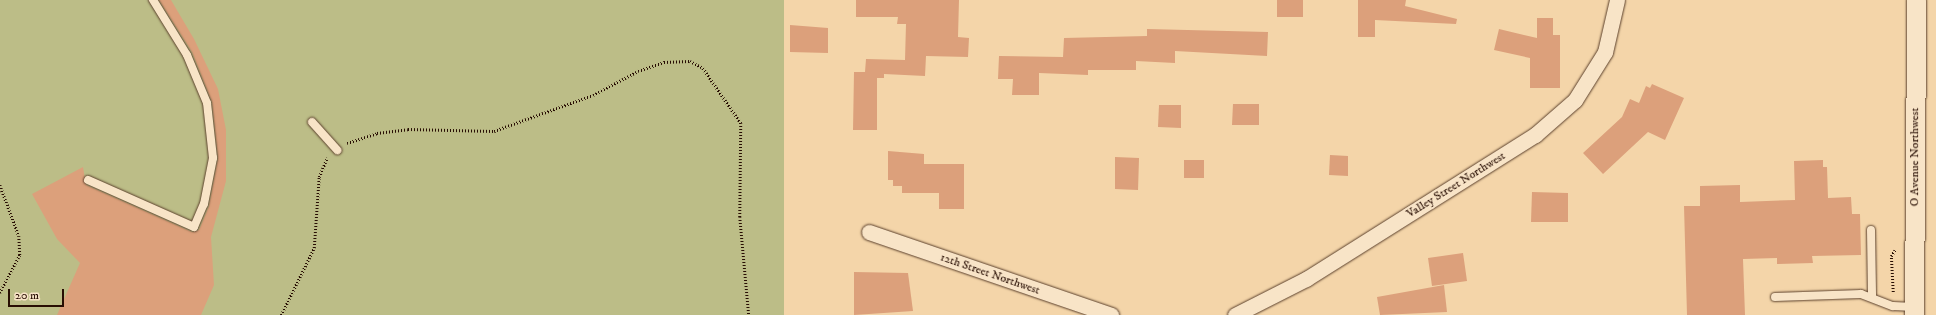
<!DOCTYPE html>
<html>
<head>
<meta charset="utf-8">
<style>
	body { margin:0 }
	#map { position:relative; width:1936px; height:315px; overflow:hidden; background:#f4d5a9; font-family:"IM FELL DW Pica",serif }
	div>[style] { position:absolute }
	[style*='--x'] { left:calc(var(--x)*1px); top:calc(var(--y)*1px); width:calc(var(--w)*1px); rotate:calc(var(--a)*1deg) }
	.green>* { inset:0; background:#bcbd87 }
	.building>* { inset:0; background:#dca07b }
	.path>* { height:2.5px; margin-top:-1.25px; transform-origin:0; background:repeating-linear-gradient(90deg,#280e03 0 1px,transparent 0 3px) }
	.roads { filter:drop-shadow(0 0 1px #5b402c) drop-shadow(0 0 1px #5b402c) }
	.service>* { height:8px; margin:-4px; padding:0 4px; transform-origin:4px; border-radius:4px; background:#f8e4c7 }
	.minor>* { height:15px; margin:-7.5px; padding:0 7.5px; transform-origin:7.5px; border-radius:7.5px; background:#f8e4c7 }
	.tertiary>* { height:19px; margin:-9.5px; padding:0 9.5px; transform-origin:9.5px; border-radius:9.5px; background:#f8e4c7 }
	span { translate:-50% -50%; white-space:nowrap; text-align:center; line-height:1.15; -webkit-text-stroke:3.5px #f8e4c7; paint-order:stroke }
	.street-label { font-size:12px; color:#280e03 }
	.scale { position:absolute; left:8px; top:289px; width:56px; height:18px; box-sizing:border-box; border:2px solid #280e03; border-top:0; padding-left:5px; font-size:12px; line-height:14px; white-space:nowrap; color:#280e03; -webkit-text-stroke:3px #f8e4c7; paint-order:stroke }
</style>
</head>
<body>
<div id="map">
	<div class="green">
		<i style="clip-path:polygon(0 0,784px 0,784px 315px,0 315px)"></i>
	</div>
	<div class="building">
		<i style="clip-path:polygon(159px 0,171px 0,194px 39px,218px 89px,226px 130px,226px 181px,211px 237px,214px 285px,201px 315px,57px 315px,80px 263px,57px 239px,32px 194px,83px 167px,86px 185px,192px 232px,199px 230px,209px 206px,218px 158px,212px 102px,192px 52px)"></i>
		<i style="clip-path:polygon(856px 0,959px 0,958px 37px,969px 38px,968px 57px,926px 56px,925px 76px,884px 74px,884px 78px,877px 78px,877px 130px,853px 130px,854px 72px,865px 72px,866px 59px,905px 60px,906px 24px,897px 24px,898px 17px,856px 17px)"></i>
		<i style="clip-path:polygon(1277px 0,1303px 0,1303px 17px,1277px 17px)"></i>
		<i style="clip-path:polygon(1358px 0,1406px 0,1405px 6px,1457px 19px,1456px 24px,1375px 20px,1375px 37px,1358px 37px)"></i>
		<i style="clip-path:polygon(1537px 18px,1553px 18px,1553px 35px,1560px 35px,1560px 88px,1530px 88px,1530px 58px,1494px 50px,1499px 29px,1537px 38px)"></i>
		<i style="clip-path:polygon(790px 25px,828px 28px,828px 53px,790px 52px)"></i>
		<i style="clip-path:polygon(1147px 29px,1268px 32px,1267px 56px,1175px 51px,1175px 63px,1136px 61px,1136px 70px,1088px 70px,1088px 75px,1039px 73px,1039px 95px,1012px 95px,1013px 79px,998px 79px,999px 56px,1063px 57px,1064px 38px,1147px 36px)"></i>
		<i style="clip-path:polygon(1652px 84px,1684px 98px,1665px 140px,1648px 132px,1603px 174px,1583px 153px,1622px 117px,1630px 99px,1639px 103px,1646px 86px,1650px 88px)"></i>
		<i style="clip-path:polygon(1233px 104px,1259px 104px,1259px 125px,1232px 125px)"></i>
		<i style="clip-path:polygon(1159px 105px,1181px 105px,1181px 128px,1158px 127px)"></i>
		<i style="clip-path:polygon(888px 151px,924px 154px,924px 164px,964px 164px,964px 209px,939px 209px,939px 193px,902px 193px,902px 186px,893px 186px,893px 180px,888px 180px)"></i>
		<i style="clip-path:polygon(1330px 155px,1348px 156px,1348px 176px,1329px 175px)"></i>
		<i style="clip-path:polygon(1115px 157px,1139px 158px,1138px 190px,1115px 189px)"></i>
		<i style="clip-path:polygon(1184px 160px,1204px 160px,1204px 178px,1184px 178px)"></i>
		<i style="clip-path:polygon(1823px 160px,1823px 167px,1827px 167px,1828px 198px,1851px 197px,1852px 214px,1860px 214px,1861px 255px,1812px 256px,1813px 263px,1777px 264px,1777px 258px,1743px 259px,1745px 315px,1687px 315px,1684px 206px,1700px 206px,1700px 186px,1740px 185px,1740px 202px,1795px 200px,1794px 161px)"></i>
		<i style="clip-path:polygon(1532px 192px,1568px 193px,1568px 222px,1531px 222px)"></i>
		<i style="clip-path:polygon(1463px 253px,1467px 281px,1432px 286px,1428px 258px)"></i>
		<i style="clip-path:polygon(854px 272px,908px 273px,913px 311px,854px 315px)"></i>
		<i style="clip-path:polygon(1444px 285px,1447px 312px,1380px 315px,1377px 297px)"></i>
	</div>
	<div class="path">
		<i style="--x:347;--y:143;--w:32;--a:-18"></i>
		<i style="--x:377;--y:133;--w:31;--a:-7"></i>
		<i style="--x:408;--y:129;--w:86;--a:1.3"></i>
		<i style="--x:494;--y:131;--w:105;--a:-20"></i>
		<i style="--x:593;--y:95;--w:51;--a:-28.1"></i>
		<i style="--x:638;--y:71;--w:28;--a:-19"></i>
		<i style="--x:664;--y:62;--w:26;--a:-2"></i>
		<i style="--x:690;--y:61;--w:15;--a:28"></i>
		<i style="--x:703;--y:68;--w:67;--a:55.4"></i>
		<i style="--x:741;--y:123;--w:94;--a:90.6"></i>
		<i style="--x:740;--y:217;--w:98;--a:84.8"></i>
		<i style="--x:0;--y:185;--w:54;--a:69.6"></i>
		<i style="--x:19;--y:236;--w:19;--a:87"></i>
		<i style="--x:20;--y:255;--w:43;--a:117.8"></i>
		<i style="--x:1893;--y:292;--w:36;--a:-93"></i>
		<i style="--x:1891;--y:256;--w:7;--a:-56"></i>
		<i style="--x:281;--y:315;--w:75;--a:-63.8"></i>
		<i style="--x:314;--y:248;--w:71;--a:-86"></i>
		<i style="--x:319;--y:177;--w:21;--a:-67"></i>
	</div>
	<div class="roads">
		<div class="service">
			<i style="--x:312;--y:122;--w:38;--a:48"></i>
			<i style="--x:88;--y:180;--w:116;--a:23.9"></i>
			<i style="--x:194;--y:227;--w:25;--a:-67"></i>
			<i style="--x:204;--y:204;--w:47;--a:-78.9"></i>
			<i style="--x:213;--y:158;--w:55;--a:-96.2"></i>
			<i style="--x:207;--y:103;--w:52;--a:-112.6"></i>
			<i style="--x:187;--y:55;--w:65;--a:-121.7"></i>
			<i style="--x:1871;--y:230;--w:66;--a:89.1"></i>
			<i style="--x:1775;--y:297;--w:86;--a:-2"></i>
			<i style="--x:1861;--y:294;--w:34;--a:21"></i>
			<i style="--x:1893;--y:306;--w:21;--a:3"></i>
		</div>
		<div class="minor">
			<i style="--x:869;--y:232;--w:256;--a:18.9"></i>
			<i style="--x:1235;--y:315;--w:80;--a:-26.9"></i>
			<i style="--x:1306;--y:279;--w:271;--a:-32.2"></i>
			<i style="--x:1535;--y:135;--w:53;--a:-41.2"></i>
			<i style="--x:1575;--y:100;--w:57;--a:-58"></i>
			<i style="--x:1605;--y:52;--w:53;--a:-77"></i>
		</div>
		<div class="tertiary">
			<i style="--x:1914;--y:315;--w:315;--a:-89.6"></i>
		</div>
	</div>
	<div class="street-label">
		<span style="left:1915px;top:157px;rotate:-90deg">O Avenue Northwest</span>
		<span style="left:1456px;top:185px;rotate:-32deg">Valley Street Northwest</span>
		<span style="left:990px;top:274px;rotate:19deg">12th Street Northwest</span>
	</div>
	<div class="scale">20 m</div>
</div>
</body>
</html>
